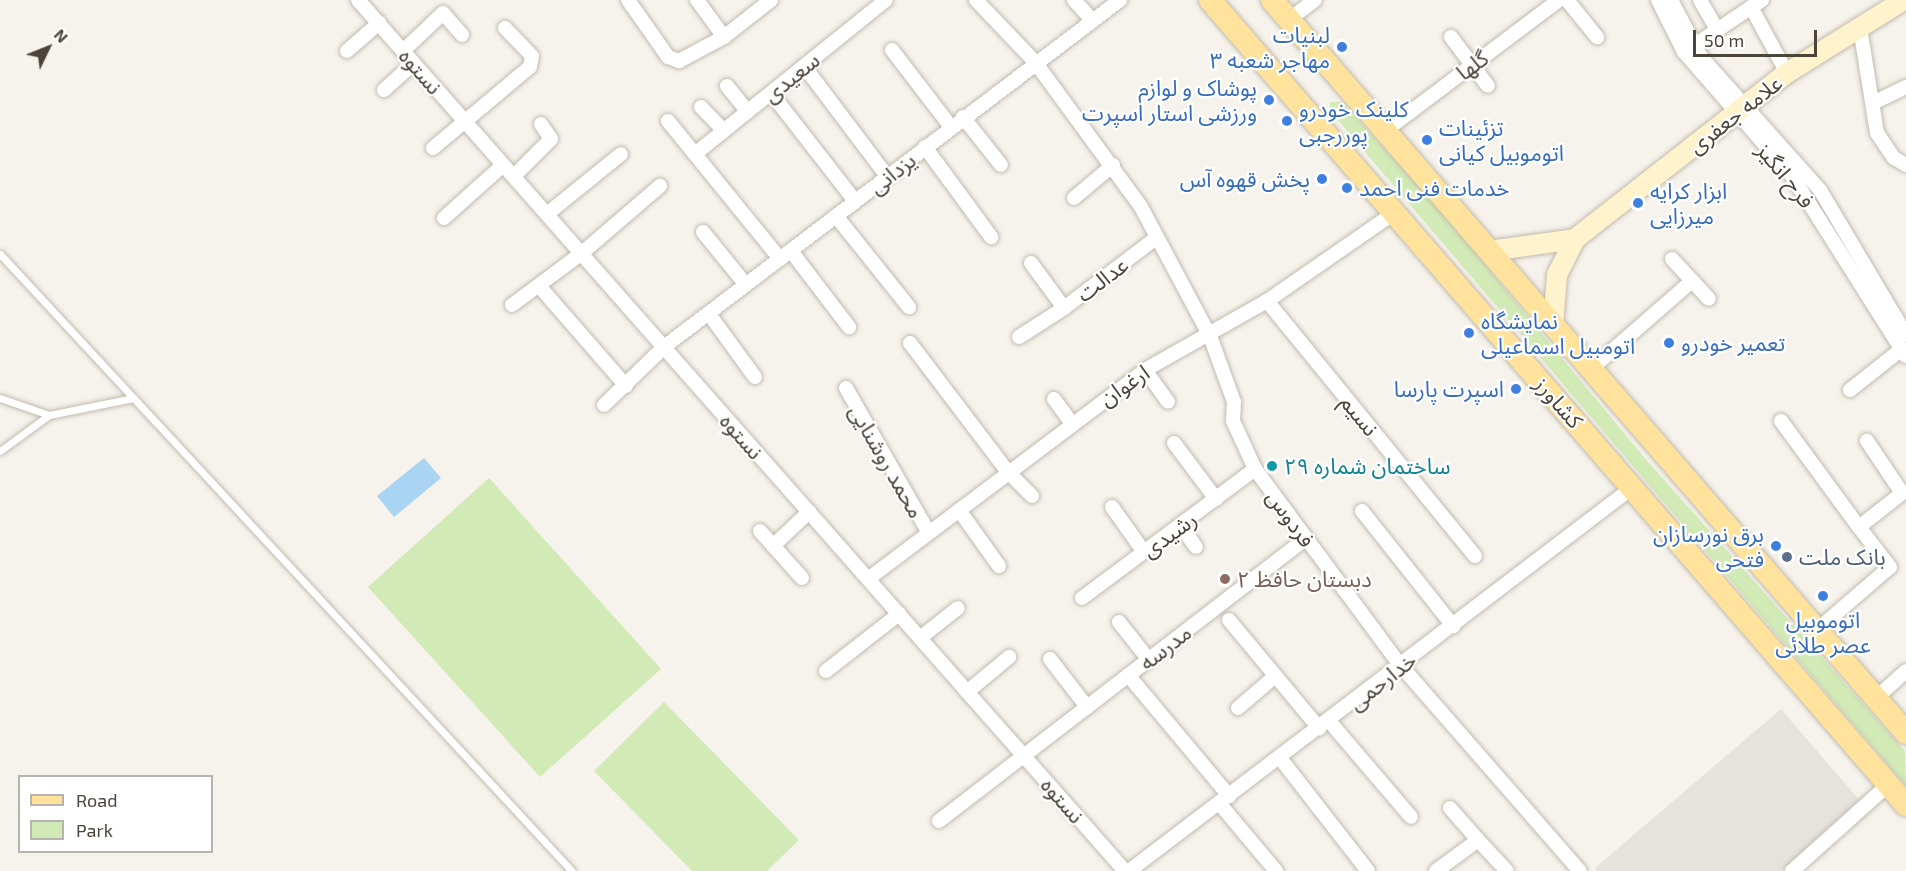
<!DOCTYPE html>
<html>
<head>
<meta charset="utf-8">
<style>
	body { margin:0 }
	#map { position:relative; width:1906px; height:871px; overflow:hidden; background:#f6f3ec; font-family:"Exo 2","Noto Sans Arabic",sans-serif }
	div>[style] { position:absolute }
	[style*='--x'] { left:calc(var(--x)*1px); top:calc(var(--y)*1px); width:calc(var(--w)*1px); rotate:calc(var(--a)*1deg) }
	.industrial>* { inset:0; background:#e6e2dd }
	.green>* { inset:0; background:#d2eab5 }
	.water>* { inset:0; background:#a9d4f2 }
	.roads { filter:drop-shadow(0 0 2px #c2bbae) drop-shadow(0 0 2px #c2bbae) }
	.service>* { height:7px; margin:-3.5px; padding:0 3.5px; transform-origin:3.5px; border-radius:3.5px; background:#fff }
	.minor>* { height:14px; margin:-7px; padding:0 7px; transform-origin:7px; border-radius:7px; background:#fff }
	.secondary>* { height:20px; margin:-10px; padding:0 10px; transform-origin:10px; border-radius:10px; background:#fff3cd }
	.primary>* { height:22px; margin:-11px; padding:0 11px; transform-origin:11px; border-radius:11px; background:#ffe39c }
	.dots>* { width:16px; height:16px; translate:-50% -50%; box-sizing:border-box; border:3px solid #fff; border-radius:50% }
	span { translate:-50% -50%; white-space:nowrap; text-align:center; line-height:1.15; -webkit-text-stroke:4.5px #fff; paint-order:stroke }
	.shop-label { font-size:22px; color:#366cbe }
	.right { translate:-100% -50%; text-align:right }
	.left { translate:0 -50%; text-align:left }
	.street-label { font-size:22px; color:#4b4439 }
	.culture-label { font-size:22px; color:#0d838f }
	.service-label { font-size:22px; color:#4e5e75 }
	.education-label { font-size:22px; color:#785e54 }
	.legend { position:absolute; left:18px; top:775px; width:195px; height:78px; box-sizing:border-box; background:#fff; border:2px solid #b7b4b0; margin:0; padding:8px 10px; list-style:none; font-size:18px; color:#4b4439 }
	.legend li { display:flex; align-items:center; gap:12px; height:30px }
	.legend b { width:30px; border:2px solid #b7b4b0 }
	.north { position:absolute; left:18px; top:18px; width:60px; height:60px; -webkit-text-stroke:4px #fff; paint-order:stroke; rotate:47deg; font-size:16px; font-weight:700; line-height:24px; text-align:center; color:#4b4439 }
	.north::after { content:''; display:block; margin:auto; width:21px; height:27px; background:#4b4439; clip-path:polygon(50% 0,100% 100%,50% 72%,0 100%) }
	.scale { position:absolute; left:1693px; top:30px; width:124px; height:27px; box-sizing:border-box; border:3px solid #4b4439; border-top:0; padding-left:8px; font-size:18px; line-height:21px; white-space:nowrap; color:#4b4439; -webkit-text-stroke:4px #fff; paint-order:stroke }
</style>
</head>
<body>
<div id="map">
	<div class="industrial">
		<i style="clip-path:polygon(1781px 709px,1861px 802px,1780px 871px,1597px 871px,1595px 868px)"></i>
	</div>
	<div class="green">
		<i style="clip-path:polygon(1330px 102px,1342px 102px,1433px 202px,1642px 455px,1905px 751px,1906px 786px,1330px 111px)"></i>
		<i style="clip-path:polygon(489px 478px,661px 669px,540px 777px,368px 587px)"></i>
		<i style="clip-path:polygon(664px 702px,799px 840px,767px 871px,692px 871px,594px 771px)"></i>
	</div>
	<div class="water">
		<i style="clip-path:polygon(424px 458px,441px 478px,394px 517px,377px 496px)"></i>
	</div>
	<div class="roads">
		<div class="service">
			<i style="--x:0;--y:254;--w:841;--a:47.17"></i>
			<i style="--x:0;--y:398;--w:52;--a:19.1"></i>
			<i style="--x:0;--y:451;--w:61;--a:-36.3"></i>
			<i style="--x:49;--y:415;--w:86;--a:-11.4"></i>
		</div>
		<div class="minor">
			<i style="--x:358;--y:0;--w:1161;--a:48.63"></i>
			<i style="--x:628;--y:0;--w:70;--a:54.9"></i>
			<i style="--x:668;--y:57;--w:12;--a:20"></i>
			<i style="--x:679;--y:61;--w:51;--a:-28.1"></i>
			<i style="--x:724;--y:37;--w:60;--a:-38.2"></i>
			<i style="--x:697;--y:0;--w:46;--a:53.9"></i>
			<i style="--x:976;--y:0;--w:86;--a:46.4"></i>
			<i style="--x:1035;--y:62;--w:180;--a:53.8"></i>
			<i style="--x:1141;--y:207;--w:146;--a:61.9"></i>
			<i style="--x:1210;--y:336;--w:70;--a:70"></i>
			<i style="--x:1234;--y:402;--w:19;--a:93"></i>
			<i style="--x:1233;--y:421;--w:53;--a:65.4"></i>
			<i style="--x:1255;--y:469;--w:245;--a:53.5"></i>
			<i style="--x:1401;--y:666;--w:272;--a:48.9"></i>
			<i style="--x:1074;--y:0;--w:28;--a:48"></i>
			<i style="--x:1567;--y:0;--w:48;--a:51"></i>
			<i style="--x:1658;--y:0;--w:58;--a:63.4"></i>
			<i style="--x:1684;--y:52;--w:164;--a:48.9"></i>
			<i style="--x:1792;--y:176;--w:213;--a:57.7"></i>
			<i style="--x:1671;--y:0;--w:64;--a:62.2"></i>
			<i style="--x:1701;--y:57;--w:178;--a:48.2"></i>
			<i style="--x:1820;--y:190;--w:169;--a:59.3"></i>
			<i style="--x:1700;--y:0;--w:34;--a:60"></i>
			<i style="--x:1751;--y:7;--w:75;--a:61.4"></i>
			<i style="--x:1289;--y:20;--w:33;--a:-38"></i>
			<i style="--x:1860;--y:28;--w:106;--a:80.8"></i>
			<i style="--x:1877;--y:133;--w:30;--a:56"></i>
			<i style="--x:1894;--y:158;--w:14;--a:30"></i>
			<i style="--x:1451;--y:37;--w:61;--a:52.9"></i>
			<i style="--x:1689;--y:49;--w:88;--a:-33.9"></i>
			<i style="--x:892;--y:50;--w:97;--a:52.5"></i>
			<i style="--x:347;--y:51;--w:43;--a:-41.2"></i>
			<i style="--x:403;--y:51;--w:55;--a:-43.5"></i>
			<i style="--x:443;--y:13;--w:29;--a:49"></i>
			<i style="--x:804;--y:66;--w:138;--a:53"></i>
			<i style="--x:727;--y:86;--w:33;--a:51"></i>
			<i style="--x:384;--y:90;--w:40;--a:-42"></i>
			<i style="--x:771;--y:93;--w:137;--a:52.1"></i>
			<i style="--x:1875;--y:102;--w:34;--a:-26"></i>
			<i style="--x:701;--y:107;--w:33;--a:46"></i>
			<i style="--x:963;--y:117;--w:61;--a:51.6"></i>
			<i style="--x:668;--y:121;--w:178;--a:50.9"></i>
			<i style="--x:1385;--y:131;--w:218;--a:-37"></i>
			<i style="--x:925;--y:147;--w:112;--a:53.7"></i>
			<i style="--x:433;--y:148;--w:126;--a:-39.9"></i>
			<i style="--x:530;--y:67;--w:11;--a:-80"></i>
			<i style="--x:532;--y:56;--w:39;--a:-134"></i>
			<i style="--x:695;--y:154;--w:245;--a:-38.9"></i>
			<i style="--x:514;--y:176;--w:52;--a:-45"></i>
			<i style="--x:551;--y:139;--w:18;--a:-124"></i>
			<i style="--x:1074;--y:198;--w:51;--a:-40.2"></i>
			<i style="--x:547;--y:214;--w:95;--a:-39"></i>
			<i style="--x:836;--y:216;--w:117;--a:51.3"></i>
			<i style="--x:444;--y:218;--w:79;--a:-41.9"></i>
			<i style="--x:703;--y:232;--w:68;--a:50.9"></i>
			<i style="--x:791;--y:251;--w:96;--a:52.7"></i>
			<i style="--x:1672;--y:259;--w:54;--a:47.2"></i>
			<i style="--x:1031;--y:263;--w:56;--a:53.7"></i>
			<i style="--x:1064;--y:308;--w:116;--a:-37.3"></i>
			<i style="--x:540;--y:287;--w:131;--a:49"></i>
			<i style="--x:1267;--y:301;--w:329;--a:50.8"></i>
			<i style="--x:512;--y:305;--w:87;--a:-36.6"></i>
			<i style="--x:582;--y:253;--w:103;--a:-40.7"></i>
			<i style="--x:709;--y:314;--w:78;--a:53.9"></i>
			<i style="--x:1019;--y:337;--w:54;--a:-32.8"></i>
			<i style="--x:910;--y:343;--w:162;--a:52.8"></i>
			<i style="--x:1008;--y:472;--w:34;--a:45"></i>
			<i style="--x:1591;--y:369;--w:134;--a:-41.1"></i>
			<i style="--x:1145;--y:370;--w:39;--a:54"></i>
			<i style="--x:846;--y:388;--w:167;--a:60.2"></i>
			<i style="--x:1850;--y:390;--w:66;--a:-38.3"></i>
			<i style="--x:1054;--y:399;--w:29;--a:54"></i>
			<i style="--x:604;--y:405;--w:83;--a:-44"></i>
			<i style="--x:664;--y:347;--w:573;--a:-37.27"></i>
			<i style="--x:1781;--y:421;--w:132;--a:53.7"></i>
			<i style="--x:1174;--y:443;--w:70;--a:53.1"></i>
			<i style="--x:1112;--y:507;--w:55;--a:54.6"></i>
			<i style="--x:959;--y:510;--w:69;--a:54.5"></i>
			<i style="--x:1362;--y:511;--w:147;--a:51.6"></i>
			<i style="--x:1180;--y:525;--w:27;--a:54"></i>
			<i style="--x:760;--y:531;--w:63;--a:48.2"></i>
			<i style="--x:773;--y:546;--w:50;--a:-43.4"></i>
			<i style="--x:868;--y:579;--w:347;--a:-37"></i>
			<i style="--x:1145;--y:370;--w:140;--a:-29.5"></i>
			<i style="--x:1267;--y:301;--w:155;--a:-34.7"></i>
			<i style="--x:1082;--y:598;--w:216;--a:-36.7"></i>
			<i style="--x:1229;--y:620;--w:141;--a:50.2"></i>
			<i style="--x:1119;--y:622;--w:48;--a:51.7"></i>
			<i style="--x:1817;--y:630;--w:96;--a:-40.8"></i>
			<i style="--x:1890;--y:567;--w:51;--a:-127.8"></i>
			<i style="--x:1859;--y:527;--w:55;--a:-38.3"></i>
			<i style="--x:1902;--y:493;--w:63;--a:-123.9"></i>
			<i style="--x:920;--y:638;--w:48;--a:-38.3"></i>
			<i style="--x:1050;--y:659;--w:61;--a:52.4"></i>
			<i style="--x:826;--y:671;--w:93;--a:-38"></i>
			<i style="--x:1128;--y:675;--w:158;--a:50.1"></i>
			<i style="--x:967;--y:692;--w:55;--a:-39.8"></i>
			<i style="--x:1876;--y:698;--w:40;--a:-42"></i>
			<i style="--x:1238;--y:708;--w:48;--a:-40.7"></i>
			<i style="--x:1329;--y:721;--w:126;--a:49.5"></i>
			<i style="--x:1280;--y:758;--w:143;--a:52.1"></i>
			<i style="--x:1219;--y:803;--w:89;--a:50"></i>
			<i style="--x:1450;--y:808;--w:43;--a:48.8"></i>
			<i style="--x:939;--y:821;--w:463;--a:-37.6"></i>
			<i style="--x:1129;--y:871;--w:634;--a:-37.3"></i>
			<i style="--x:1436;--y:871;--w:52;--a:-36.4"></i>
			<i style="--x:1478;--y:840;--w:42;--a:46.9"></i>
			<i style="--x:1792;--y:871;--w:132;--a:-41.9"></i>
		</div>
		<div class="secondary">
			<i style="--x:1489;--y:251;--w:87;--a:-7.9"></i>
			<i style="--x:1553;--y:326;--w:51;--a:-85.5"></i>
			<i style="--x:1557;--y:275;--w:40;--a:-63.4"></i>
			<i style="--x:1575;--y:239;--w:269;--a:-38.1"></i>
			<i style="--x:1787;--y:73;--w:138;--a:-32"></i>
		</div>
		<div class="primary">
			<i style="--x:1210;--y:0;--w:1064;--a:49.15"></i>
			<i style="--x:1272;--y:0;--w:969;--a:49.14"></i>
		</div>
	</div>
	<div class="dots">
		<i style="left:1342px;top:47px;background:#3f7fe0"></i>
		<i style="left:1269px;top:100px;background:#3f7fe0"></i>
		<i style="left:1287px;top:121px;background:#3f7fe0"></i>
		<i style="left:1427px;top:140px;background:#3f7fe0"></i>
		<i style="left:1322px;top:179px;background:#3f7fe0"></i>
		<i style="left:1347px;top:188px;background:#3f7fe0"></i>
		<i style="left:1638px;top:203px;background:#3f7fe0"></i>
		<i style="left:1469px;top:333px;background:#3f7fe0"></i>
		<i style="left:1669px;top:343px;background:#3f7fe0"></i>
		<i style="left:1516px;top:389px;background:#3f7fe0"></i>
		<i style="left:1272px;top:466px;background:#0f9aa8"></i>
		<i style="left:1776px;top:546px;background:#3f7fe0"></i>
		<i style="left:1787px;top:557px;background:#5c6f8a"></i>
		<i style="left:1225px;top:579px;background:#8d6e63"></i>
		<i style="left:1823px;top:596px;background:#3f7fe0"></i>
	</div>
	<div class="shop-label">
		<span class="right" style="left:1330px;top:47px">لبنیات<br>مهاجر شعبه ۳</span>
		<span class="right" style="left:1257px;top:100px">پوشاک و لوازم<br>ورزشی استار اسپرت</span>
		<span class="left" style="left:1299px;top:121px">کلینک خودرو<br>پوررجبی</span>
		<span class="left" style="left:1439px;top:140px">تزئینات<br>اتوموبیل کیانی</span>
		<span class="right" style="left:1310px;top:179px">پخش قهوه آس</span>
		<span class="left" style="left:1359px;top:188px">خدمات فنی احمد</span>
		<span class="left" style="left:1650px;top:203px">ابزار کرایه<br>میرزایی</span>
		<span class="left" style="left:1481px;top:333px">نمایشگاه<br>اتومبیل اسماعیلی</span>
		<span class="left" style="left:1681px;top:343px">تعمیر خودرو</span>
		<span class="right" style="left:1504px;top:389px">اسپرت پارسا</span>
		<span class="right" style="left:1764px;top:546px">برق نورسازان<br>فتحی</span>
		<span style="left:1823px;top:632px">اتوموبیل<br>عصر طلائی</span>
	</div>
	<div class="street-label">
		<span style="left:1472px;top:65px;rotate:-37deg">گلها</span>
		<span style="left:421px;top:71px;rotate:49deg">نستوه</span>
		<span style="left:791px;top:77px;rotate:-39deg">سعیدی</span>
		<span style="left:1735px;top:114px;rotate:-38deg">علامه جعفری</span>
		<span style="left:892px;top:173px;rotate:-38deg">یزدانی</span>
		<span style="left:1786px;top:175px;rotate:51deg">فرح انگیز</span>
		<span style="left:1102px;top:279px;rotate:-37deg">عدالت</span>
		<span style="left:1124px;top:385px;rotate:-34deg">ارغوان</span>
		<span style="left:1559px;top:402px;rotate:49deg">کشاورز</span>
		<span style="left:1360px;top:415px;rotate:51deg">نسیم</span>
		<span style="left:742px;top:436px;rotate:49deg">نستوه</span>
		<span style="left:887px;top:461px;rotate:60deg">محمد روشنایی</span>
		<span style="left:1291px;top:518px;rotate:54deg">فردوس</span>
		<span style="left:1169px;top:534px;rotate:-36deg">رشیدی</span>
		<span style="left:1165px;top:647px;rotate:-38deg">مدرسه</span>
		<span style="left:1382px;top:681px;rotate:-38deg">خدارحمی</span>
		<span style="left:1063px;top:800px;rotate:49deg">نستوه</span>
	</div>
	<div class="culture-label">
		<span class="left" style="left:1284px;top:466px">ساختمان شماره ۲۹</span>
	</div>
	<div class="service-label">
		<span class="left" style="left:1799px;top:557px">بانک ملت</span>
	</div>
	<div class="education-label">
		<span class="left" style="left:1237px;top:579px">دبستان حافظ ۲</span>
	</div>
	<ul class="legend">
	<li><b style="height:8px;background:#ffe39c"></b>Road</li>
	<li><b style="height:16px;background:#d2eab5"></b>Park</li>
	</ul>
	<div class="north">N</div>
	<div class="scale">50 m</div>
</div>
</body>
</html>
